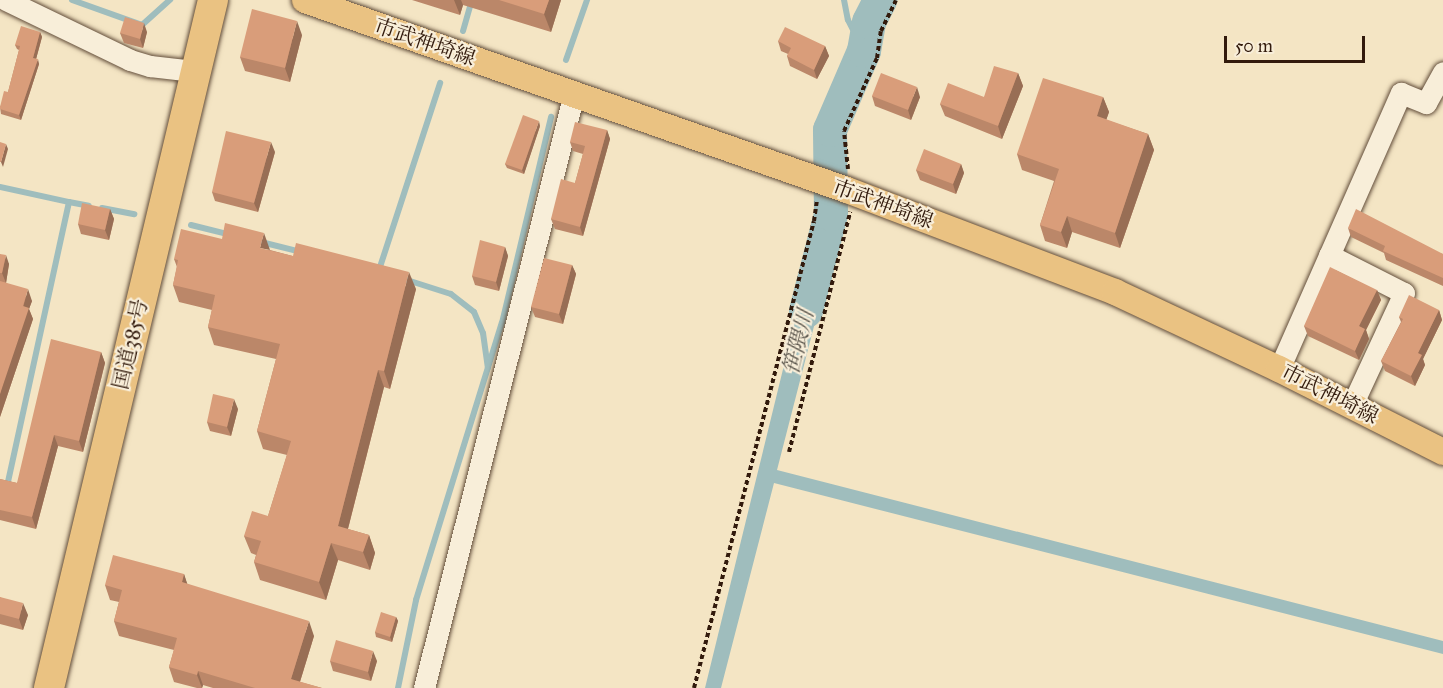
<!DOCTYPE html>
<html>
<head>
<meta charset="utf-8">
<style>
	body { margin:0 }
	#map { position:relative; width:1443px; height:688px; overflow:hidden; background:#f4e5c4; font-family:"IM FELL Great Primer","Noto Serif JP",serif }
	div>[style] { position:absolute }
	[style*='--x'] { left:calc(var(--x)*1px); top:calc(var(--y)*1px); width:calc(var(--w)*1px); rotate:calc(var(--a)*1deg) }
	.water>* { inset:0; background:#9fbdbd }
	.stream>* { height:6px; margin:-3px; padding:0 3px; transform-origin:3px; border-radius:3px; background:#9fbdbd }
	.river>* { height:34px; margin:-17px; padding:0 17px; transform-origin:17px; border-radius:17px; background:#9fbdbd }
	.path>* { height:4px; margin-top:-2px; transform-origin:0; background:repeating-linear-gradient(90deg,#321a0c 0 4.5px,transparent 0 7.5px) }
	.roads { filter:drop-shadow(0 0 2px #624d3a) drop-shadow(0 0 2px #624d3a) }
	.minor>* { height:21px; margin:-10.5px; padding:0 10.5px; transform-origin:10.5px; border-radius:10.5px; background:#f8eed9 }
	.major>* { height:26px; margin:-13px; padding:0 13px; transform-origin:13px; border-radius:13px; background:#eac282 }
	.highway>* { height:30px; margin:-15px; padding:0 15px; transform-origin:15px; border-radius:15px; background:#eac282 }
	.wall>* { inset:0; background:#bb8769 }
	.shaded-wall>* { inset:0; background:#986e55 }
	.building>* { inset:0; background:#d99d7a }
	span { translate:-50% -50%; white-space:nowrap; text-align:center; line-height:1.15; -webkit-text-stroke:4.5px #f8eed9; paint-order:stroke }
	.street-label { font-size:21px; color:#321a0c }
	.water-label { font-size:22px; color:#58534a; font-style:italic }
	.scale { position:absolute; left:1224px; top:36px; width:141px; height:27px; box-sizing:border-box; border:3px solid #321a0c; border-top:0; padding-left:8px; font-size:18px; line-height:21px; white-space:nowrap; color:#321a0c; -webkit-text-stroke:4px #f8eed9; paint-order:stroke }
</style>
</head>
<body>
<div id="map">
	<div class="water">
		<i style="clip-path:polygon(809px 263px,829px 268px,777px 470px,1443px 641px,1443px 654px,774px 483px,721px 688px,705px 688px)"></i>
	</div>
	<div class="stream">
		<i style="--x:72;--y:0;--w:74;--a:19.7"></i>
		<i style="--x:142;--y:25;--w:38;--a:-42"></i>
		<i style="--x:844;--y:0;--w:20;--a:79"></i>
		<i style="--x:848;--y:20;--w:35;--a:63"></i>
		<i style="--x:463;--y:31;--w:32;--a:-74"></i>
		<i style="--x:566;--y:60;--w:64;--a:-70.7"></i>
		<i style="--x:0;--y:187;--w:71;--a:12.3"></i>
		<i style="--x:69;--y:202;--w:292;--a:102.3"></i>
		<i style="--x:69;--y:202;--w:20;--a:11"></i>
		<i style="--x:102;--y:208;--w:33;--a:11"></i>
		<i style="--x:191;--y:225;--w:41;--a:14"></i>
		<i style="--x:261;--y:242;--w:41;--a:14"></i>
		<i style="--x:379;--y:270;--w:197;--a:-71.9"></i>
		<i style="--x:407;--y:280;--w:46;--a:17.7"></i>
		<i style="--x:451;--y:294;--w:29;--a:38"></i>
		<i style="--x:474;--y:312;--w:23;--a:67"></i>
		<i style="--x:483;--y:333;--w:35;--a:82"></i>
		<i style="--x:398;--y:688;--w:90;--a:-78.4"></i>
		<i style="--x:416;--y:600;--w:290;--a:-72.8"></i>
		<i style="--x:502;--y:323;--w:212;--a:-76.6"></i>
	</div>
	<div class="river">
		<i style="--x:806;--y:311;--w:100;--a:-75.5"></i>
		<i style="--x:831;--y:214;--w:84;--a:-90.7"></i>
		<i style="--x:830;--y:130;--w:86;--a:-66.7"></i>
		<i style="--x:864;--y:51;--w:29;--a:-80"></i>
		<i style="--x:869;--y:22;--w:25;--a:-63"></i>
	</div>
	<div class="path">
		<i style="--x:848;--y:169;--w:38;--a:-96"></i>
		<i style="--x:844;--y:131;--w:80;--a:-65.7"></i>
		<i style="--x:877;--y:58;--w:27;--a:-82"></i>
		<i style="--x:881;--y:31;--w:34;--a:-64"></i>
		<i style="--x:789;--y:452;--w:248;--a:-75.7"></i>
		<i style="--x:694;--y:688;--w:482;--a:-75.6"></i>
		<i style="--x:814;--y:221;--w:21;--a:-82"></i>
	</div>
	<div class="roads">
		<div class="minor">
			<i style="--x:6;--y:0;--w:138;--a:25.8"></i>
			<i style="--x:130;--y:60;--w:21;--a:17"></i>
			<i style="--x:150;--y:66;--w:44;--a:6.5"></i>
			<i style="--x:1329;--y:255;--w:84;--a:26.9"></i>
			<i style="--x:1404;--y:293;--w:123;--a:114.9"></i>
			<i style="--x:1279;--y:369;--w:302;--a:-66.2"></i>
			<i style="--x:1401;--y:93;--w:27;--a:22"></i>
			<i style="--x:1426;--y:103;--w:35;--a:-61"></i>
			<i style="--x:424;--y:688;--w:614;--a:-75.85"></i>
		</div>
		<div class="major">
			<i style="--x:305;--y:0;--w:574;--a:19.32"></i>
			<i style="--x:847;--y:190;--w:287;--a:20.8"></i>
			<i style="--x:1115;--y:292;--w:181;--a:25.2"></i>
			<i style="--x:1279;--y:369;--w:184;--a:26.8"></i>
		</div>
		<div class="highway">
			<i style="--x:49;--y:688;--w:707;--a:-76.59"></i>
		</div>
	</div>
	<div class="wall">
		<i style="clip-path:polygon(412px 0,561px 0,551px 32px,463px 5px,460px 15px)"></i>
		<i style="clip-path:polygon(40px 32px,42px 37px,36px 59px,39px 64px,21px 120px,1px 114px,0 107px,8px 92px,19px 50px,17px 49px,15px 45px)"></i>
		<i style="clip-path:polygon(147px 32px,143px 48px,124px 43px,120px 33px)"></i>
		<i style="clip-path:polygon(302px 35px,290px 82px,245px 71px,240px 57px)"></i>
		<i style="clip-path:polygon(778px 41px,825px 46px,829px 56px,817px 79px,790px 66px,787px 56px,788px 54px,781px 51px)"></i>
		<i style="clip-path:polygon(1018px 73px,1023px 86px,1002px 139px,945px 116px,940px 104px,984px 97px)"></i>
		<i style="clip-path:polygon(872px 96px,920px 97px,911px 120px,875px 106px)"></i>
		<i style="clip-path:polygon(1103px 97px,1109px 112px,1106px 120px,1148px 134px,1154px 150px,1120px 248px,1072px 232px,1067px 248px,1045px 241px,1040px 225px,1054px 181px,1022px 170px,1017px 154px)"></i>
		<i style="clip-path:polygon(540px 126px,524px 174px,507px 168px,505px 164px)"></i>
		<i style="clip-path:polygon(607px 130px,610px 139px,583px 236px,555px 229px,551px 219px,575px 183px,583px 154px,573px 151px,570px 142px)"></i>
		<i style="clip-path:polygon(275px 152px,258px 212px,215px 201px,212px 192px)"></i>
		<i style="clip-path:polygon(961px 164px,964px 173px,956px 194px,920px 180px,916px 170px)"></i>
		<i style="clip-path:polygon(110px 209px,114px 219px,109px 240px,81px 234px,78px 224px)"></i>
		<i style="clip-path:polygon(1348px 228px,1443px 254px,1443px 286px,1386px 260px,1384px 253px,1351px 237px)"></i>
		<i style="clip-path:polygon(505px 247px,508px 256px,499px 291px,475px 285px,472px 276px)"></i>
		<i style="clip-path:polygon(270px 250px,416px 289px,390px 389px,384px 387px,348px 529px,369px 535px,375px 553px,370px 570px,338px 560px,326px 600px,260px 580px,254px 562px,256px 555px,251px 553px,244px 536px,268px 516px,287px 455px,263px 449px,257px 431px,276px 359px,214px 345px,208px 327px,212px 310px,179px 302px,173px 285px,177px 267px,174px 259px)"></i>
		<i style="clip-path:polygon(0 254px,9px 264px,6px 283px,32px 301px,29px 309px,33px 319px,0 417px)"></i>
		<i style="clip-path:polygon(572px 265px,576px 274px,563px 324px,535px 317px,531px 307px)"></i>
		<i style="clip-path:polygon(1377px 290px,1381px 300px,1366px 330px,1369px 339px,1359px 360px,1308px 336px,1304px 326px)"></i>
		<i style="clip-path:polygon(1439px 310px,1442px 320px,1423px 359px,1425px 365px,1415px 386px,1385px 371px,1381px 361px,1401px 322px,1399px 317px)"></i>
		<i style="clip-path:polygon(101px 352px,105px 363px,83px 452px,58px 446px,36px 529px,0 520px,0 479px,17px 483px)"></i>
		<i style="clip-path:polygon(238px 409px,231px 436px,210px 431px,207px 422px)"></i>
		<i style="clip-path:polygon(184px 574px,187px 584px,314px 636px,300px 682px,322px 688px,213px 688px,203px 685px,202px 688px,197px 688px,174px 682px,169px 667px,174px 650px,119px 636px,114px 621px,119px 602px,110px 600px,105px 585px)"></i>
		<i style="clip-path:polygon(0 597px,28px 615px,23px 630px,0 624px)"></i>
		<i style="clip-path:polygon(396px 617px,398px 621px,392px 642px,376px 637px,375px 632px)"></i>
		<i style="clip-path:polygon(330px 661px,377px 661px,371px 681px,333px 671px)"></i>
	</div>
	<div class="shaded-wall">
		<i style="clip-path:polygon(454px 0,461px 0,463px 5px,460px 15px)"></i>
		<i style="clip-path:polygon(549px 0,561px 0,551px 32px,544px 14px)"></i>
		<i style="clip-path:polygon(297px 21px,302px 35px,290px 82px,285px 68px)"></i>
		<i style="clip-path:polygon(144px 23px,147px 32px,143px 48px,140px 39px)"></i>
		<i style="clip-path:polygon(40px 32px,42px 37px,35px 63px,33px 58px)"></i>
		<i style="clip-path:polygon(825px 46px,829px 56px,817px 79px,814px 70px)"></i>
		<i style="clip-path:polygon(38px 59px,39px 64px,21px 120px,19px 115px)"></i>
		<i style="clip-path:polygon(1018px 73px,1023px 86px,1002px 139px,998px 126px)"></i>
		<i style="clip-path:polygon(917px 87px,920px 97px,911px 120px,908px 110px)"></i>
		<i style="clip-path:polygon(1103px 97px,1109px 112px,1102px 132px,1097px 116px)"></i>
		<i style="clip-path:polygon(539px 121px,540px 126px,524px 174px,522px 170px)"></i>
		<i style="clip-path:polygon(607px 130px,610px 139px,583px 236px,580px 227px)"></i>
		<i style="clip-path:polygon(1148px 134px,1154px 150px,1120px 248px,1115px 233px)"></i>
		<i style="clip-path:polygon(271px 142px,275px 152px,258px 212px,254px 203px)"></i>
		<i style="clip-path:polygon(6px 144px,8px 149px,3px 167px,1px 162px)"></i>
		<i style="clip-path:polygon(961px 164px,964px 173px,956px 194px,953px 184px)"></i>
		<i style="clip-path:polygon(110px 209px,114px 219px,109px 240px,105px 230px)"></i>
		<i style="clip-path:polygon(1067px 216px,1072px 232px,1067px 248px,1061px 232px)"></i>
		<i style="clip-path:polygon(264px 233px,270px 250px,260px 248px)"></i>
		<i style="clip-path:polygon(505px 247px,508px 256px,499px 291px,496px 282px)"></i>
		<i style="clip-path:polygon(6px 255px,9px 264px,6px 283px,2px 273px)"></i>
		<i style="clip-path:polygon(572px 265px,576px 274px,563px 324px,559px 314px)"></i>
		<i style="clip-path:polygon(409px 272px,416px 289px,390px 389px,384px 371px)"></i>
		<i style="clip-path:polygon(28px 289px,32px 301px,29px 309px,33px 319px,0 417px,0 394px)"></i>
		<i style="clip-path:polygon(1377px 290px,1381px 300px,1366px 330px,1369px 339px,1359px 360px,1355px 351px,1359px 326px)"></i>
		<i style="clip-path:polygon(1439px 310px,1442px 320px,1423px 359px,1425px 365px,1415px 386px,1411px 376px,1418px 353px)"></i>
		<i style="clip-path:polygon(101px 352px,105px 363px,83px 452px,79px 441px)"></i>
		<i style="clip-path:polygon(378px 370px,384px 387px,344px 544px,338px 526px)"></i>
		<i style="clip-path:polygon(234px 399px,238px 409px,231px 436px,227px 427px)"></i>
		<i style="clip-path:polygon(54px 435px,58px 446px,36px 529px,32px 517px)"></i>
		<i style="clip-path:polygon(369px 535px,375px 553px,370px 570px,363px 552px)"></i>
		<i style="clip-path:polygon(331px 543px,338px 560px,326px 600px,319px 582px)"></i>
		<i style="clip-path:polygon(184px 574px,189px 589px,182px 582px)"></i>
		<i style="clip-path:polygon(23px 603px,28px 615px,23px 630px,19px 619px)"></i>
		<i style="clip-path:polygon(396px 617px,398px 621px,392px 642px,390px 637px)"></i>
		<i style="clip-path:polygon(309px 621px,314px 636px,298px 688px,291px 679px)"></i>
		<i style="clip-path:polygon(373px 651px,377px 661px,371px 681px,368px 672px)"></i>
		<i style="clip-path:polygon(198px 671px,203px 685px,202px 688px,197px 675px)"></i>
	</div>
	<div class="building">
		<i style="clip-path:polygon(499px 0,549px 0,544px 14px)"></i>
		<i style="clip-path:polygon(252px 9px,297px 21px,285px 68px,240px 57px)"></i>
		<i style="clip-path:polygon(125px 17px,144px 23px,140px 39px,120px 33px)"></i>
		<i style="clip-path:polygon(21px 26px,40px 32px,33px 58px,38px 59px,19px 115px,0 109px,0 107px,4px 91px,8px 92px,20px 46px,15px 45px)"></i>
		<i style="clip-path:polygon(785px 27px,825px 46px,814px 70px,787px 56px,791px 48px,778px 41px)"></i>
		<i style="clip-path:polygon(994px 66px,1018px 73px,998px 126px,940px 104px,948px 83px,984px 97px)"></i>
		<i style="clip-path:polygon(881px 73px,917px 87px,908px 110px,872px 96px)"></i>
		<i style="clip-path:polygon(1043px 78px,1103px 97px,1097px 116px,1148px 134px,1115px 233px,1067px 216px,1061px 232px,1040px 225px,1059px 169px,1017px 154px)"></i>
		<i style="clip-path:polygon(523px 115px,539px 121px,522px 170px,505px 164px)"></i>
		<i style="clip-path:polygon(575px 122px,607px 130px,580px 227px,551px 219px,561px 179px,575px 183px,585px 146px,570px 142px)"></i>
		<i style="clip-path:polygon(226px 131px,271px 142px,254px 203px,212px 192px)"></i>
		<i style="clip-path:polygon(0 142px,6px 144px,1px 162px,0 162px)"></i>
		<i style="clip-path:polygon(924px 149px,961px 164px,953px 184px,916px 170px)"></i>
		<i style="clip-path:polygon(82px 203px,110px 209px,105px 230px,78px 224px)"></i>
		<i style="clip-path:polygon(1356px 209px,1443px 254px,1443px 278px,1383px 251px,1385px 246px,1348px 228px)"></i>
		<i style="clip-path:polygon(225px 223px,264px 233px,260px 248px,293px 256px,296px 243px,409px 272px,384px 371px,378px 370px,338px 526px,369px 535px,363px 552px,331px 543px,319px 582px,254px 562px,261px 541px,244px 536px,252px 511px,268px 516px,291px 441px,257px 431px,280px 344px,208px 327px,215px 295px,173px 285px,178px 260px,174px 259px,181px 229px,222px 239px)"></i>
		<i style="clip-path:polygon(480px 240px,505px 247px,496px 282px,472px 276px)"></i>
		<i style="clip-path:polygon(0 254px,6px 255px,2px 273px,0 273px)"></i>
		<i style="clip-path:polygon(544px 258px,572px 265px,559px 314px,531px 307px)"></i>
		<i style="clip-path:polygon(1330px 267px,1377px 290px,1359px 326px,1365px 329px,1355px 351px,1304px 326px)"></i>
		<i style="clip-path:polygon(0 281px,28px 289px,23px 306px,29px 308px,0 394px)"></i>
		<i style="clip-path:polygon(1409px 295px,1439px 310px,1418px 353px,1422px 355px,1411px 376px,1381px 361px,1403px 319px,1399px 317px)"></i>
		<i style="clip-path:polygon(51px 339px,101px 352px,79px 441px,54px 435px,32px 517px,0 510px,0 479px,17px 483px)"></i>
		<i style="clip-path:polygon(213px 394px,234px 399px,227px 427px,207px 422px)"></i>
		<i style="clip-path:polygon(113px 555px,184px 574px,182px 582px,309px 621px,291px 679px,322px 688px,255px 688px,198px 671px,197px 675px,169px 667px,177px 638px,114px 621px,122px 590px,105px 585px)"></i>
		<i style="clip-path:polygon(0 597px,23px 603px,19px 619px,0 614px)"></i>
		<i style="clip-path:polygon(381px 612px,396px 617px,390px 637px,375px 632px)"></i>
		<i style="clip-path:polygon(336px 640px,373px 651px,368px 672px,330px 661px)"></i>
	</div>
	<div class="street-label">
		<span style="left:425px;top:42px;rotate:19deg">市武神埼線</span>
		<span style="left:883px;top:204px;rotate:20deg">市武神埼線</span>
		<span style="left:130px;top:344px;rotate:-77deg">国道385号</span>
		<span style="left:1330px;top:394px;rotate:27deg">市武神埼線</span>
	</div>
	<div class="water-label">
		<span style="left:798px;top:342px;rotate:-76deg">笹隈川</span>
	</div>
	<div class="scale">50 m</div>
</div>
</body>
</html>
